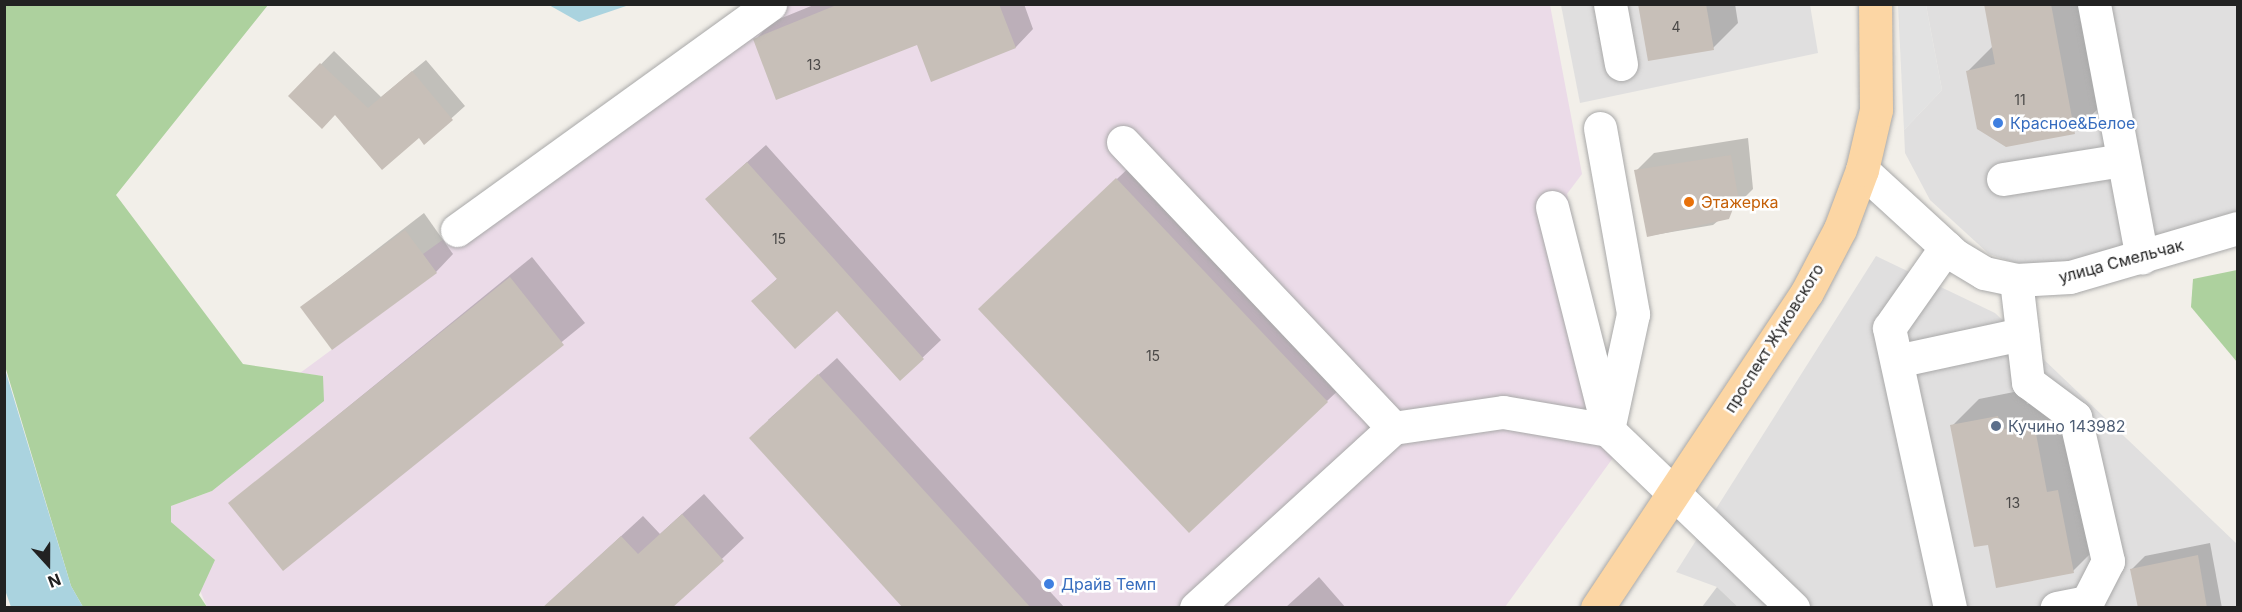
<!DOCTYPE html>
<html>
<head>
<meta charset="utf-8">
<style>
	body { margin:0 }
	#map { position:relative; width:2242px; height:612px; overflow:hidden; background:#f2efe9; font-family:Inter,sans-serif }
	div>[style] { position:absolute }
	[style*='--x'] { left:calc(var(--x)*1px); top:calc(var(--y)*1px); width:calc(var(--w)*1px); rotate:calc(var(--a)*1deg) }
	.residential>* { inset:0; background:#e0dfdf }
	.industrial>* { inset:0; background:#ebdbe8 }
	.religious>* { inset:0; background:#d0d0d0 }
	.forest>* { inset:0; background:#add19e }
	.parking>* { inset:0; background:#e2e2e2 }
	.water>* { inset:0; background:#aad3df }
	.shadow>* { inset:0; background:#0003 }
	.building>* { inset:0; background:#c7bfb8 }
	.roads { filter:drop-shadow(0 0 2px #a9a9a9) drop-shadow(0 0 2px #a9a9a9) }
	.minor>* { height:33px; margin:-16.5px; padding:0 16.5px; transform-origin:16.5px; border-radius:16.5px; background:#fff }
	.major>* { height:33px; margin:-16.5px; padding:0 16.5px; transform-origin:16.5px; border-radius:16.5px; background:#fcd6a4 }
	.dots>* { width:16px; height:16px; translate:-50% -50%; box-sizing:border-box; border:3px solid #fff; border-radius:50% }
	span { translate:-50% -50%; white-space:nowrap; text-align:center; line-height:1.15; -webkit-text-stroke:5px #fff; paint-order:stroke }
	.number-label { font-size:14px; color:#4b4948 }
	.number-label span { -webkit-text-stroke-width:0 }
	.shop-label { font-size:16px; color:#366cbe }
	.left { translate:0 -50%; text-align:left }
	.food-label { font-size:16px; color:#c56008 }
	.street-label { font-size:16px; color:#222 }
	.service-label { font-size:16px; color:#4e5e75 }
	.frame { position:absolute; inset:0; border:6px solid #222; pointer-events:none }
	.north { position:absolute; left:18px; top:534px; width:60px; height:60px; -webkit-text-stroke:4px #fff; paint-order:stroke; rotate:159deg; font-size:16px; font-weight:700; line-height:24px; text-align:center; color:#222 }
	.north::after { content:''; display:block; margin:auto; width:21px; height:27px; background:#222; clip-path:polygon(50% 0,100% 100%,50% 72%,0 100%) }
</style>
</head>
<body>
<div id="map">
	<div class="residential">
		<i style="clip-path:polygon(1561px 5px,1810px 5px,1818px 53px,1580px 103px)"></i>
		<i style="clip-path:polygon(1926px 5px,2237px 5px,2237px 211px,2067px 262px,2022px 265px,1989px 254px,1930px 200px,1905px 153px,1904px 130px,1942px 90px)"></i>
		<i style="clip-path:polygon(1876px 256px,1995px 313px,2237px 544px,2237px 607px,1738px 607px,1717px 587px,1676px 572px)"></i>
	</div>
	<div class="industrial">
		<i style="clip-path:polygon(750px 5px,1550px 5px,1582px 174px,1567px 194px,1623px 444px,1505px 607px,207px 607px,171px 522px,171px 506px,212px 491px,323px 376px,300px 373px,436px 273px,423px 254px,748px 20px)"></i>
	</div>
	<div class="religious">
		<i style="clip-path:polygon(1717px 587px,1738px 607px,1702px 607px)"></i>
	</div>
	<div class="forest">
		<i style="clip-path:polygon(4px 5px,268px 5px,116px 195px,243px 364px,323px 376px,324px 401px,212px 491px,171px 506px,171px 522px,215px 560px,199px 595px,207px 607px,83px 607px,71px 586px,5px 366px)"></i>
		<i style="clip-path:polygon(2237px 270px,2238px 270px,2237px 362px,2191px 307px,2193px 279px)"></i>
	</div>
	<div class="parking">
		<i style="clip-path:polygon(1898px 5px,1926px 5px,1942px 90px,1904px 130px)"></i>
	</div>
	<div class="water">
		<i style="clip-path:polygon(549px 5px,629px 5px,579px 22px)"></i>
		<i style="clip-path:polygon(4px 366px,71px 586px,83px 607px,11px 607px,5px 590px)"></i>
	</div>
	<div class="shadow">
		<i style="clip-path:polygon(816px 4px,1024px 4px,1033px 29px,1016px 47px,932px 80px,918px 43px,755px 40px,772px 22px)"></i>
		<i style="clip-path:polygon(1639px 4px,1735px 4px,1738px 23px,1713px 48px)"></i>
		<i style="clip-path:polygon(1985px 4px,2080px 4px,2099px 108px,2074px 132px,1968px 71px,1993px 46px)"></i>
		<i style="clip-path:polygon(334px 51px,381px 97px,426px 60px,465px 106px,424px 143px,419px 136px,290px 96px)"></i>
		<i style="clip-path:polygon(1748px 138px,1753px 189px,1735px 207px,1713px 225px,1648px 236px,1636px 171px,1654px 153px)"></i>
		<i style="clip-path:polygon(766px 145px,941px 340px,900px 379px,838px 309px,753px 301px,778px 278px,725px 182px)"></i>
		<i style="clip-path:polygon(1135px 162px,1345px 384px,1327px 401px,997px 292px)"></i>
		<i style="clip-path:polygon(424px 213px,453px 254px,436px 272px,302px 307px)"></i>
		<i style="clip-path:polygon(532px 257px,585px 323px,283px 569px,230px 503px)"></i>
		<i style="clip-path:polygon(837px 358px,1065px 608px,906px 608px,768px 420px)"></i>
		<i style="clip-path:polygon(2024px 390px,2027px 404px,2060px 397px,2100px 544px,2073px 571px,1989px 543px,1952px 426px,1979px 399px)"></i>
		<i style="clip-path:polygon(704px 494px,744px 538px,670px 608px,543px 608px,643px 516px,660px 534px)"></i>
		<i style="clip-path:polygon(2210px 543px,2222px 608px,2140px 608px,2132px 569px,2145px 556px)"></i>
		<i style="clip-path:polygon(1319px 577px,1346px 608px,1285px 608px)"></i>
	</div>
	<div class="building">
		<i style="clip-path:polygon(839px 4px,999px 4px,1016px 48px,931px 82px,917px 45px,776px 100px,753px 39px)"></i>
		<i style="clip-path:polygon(1638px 4px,1706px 4px,1714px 50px,1648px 61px)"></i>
		<i style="clip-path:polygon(1984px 4px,2051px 4px,2075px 134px,2006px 147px,1977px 129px,1966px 71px,1995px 64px)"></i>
		<i style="clip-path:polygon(320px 63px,368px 108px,412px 71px,453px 120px,424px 145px,419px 138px,382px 170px,335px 115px,322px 129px,288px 96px)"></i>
		<i style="clip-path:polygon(1731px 155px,1738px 196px,1729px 219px,1647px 237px,1634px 170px)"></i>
		<i style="clip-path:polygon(747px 162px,924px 359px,900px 381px,837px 311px,795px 349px,751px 301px,777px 279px,705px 199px)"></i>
		<i style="clip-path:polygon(1116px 178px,1328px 402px,1189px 533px,978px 309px)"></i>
		<i style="clip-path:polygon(405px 230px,437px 273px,332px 350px,300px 307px)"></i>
		<i style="clip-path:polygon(510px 277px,564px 345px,283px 571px,228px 503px)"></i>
		<i style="clip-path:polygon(818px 374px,1031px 608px,903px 608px,749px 438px)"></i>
		<i style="clip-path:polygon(1998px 416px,2001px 430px,2034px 423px,2047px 492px,2058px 490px,2074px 573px,1996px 588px,1988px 545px,1974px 547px,1950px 425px)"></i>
		<i style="clip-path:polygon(682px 514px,724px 561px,672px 608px,542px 608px,621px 536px,638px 554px)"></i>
		<i style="clip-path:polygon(2198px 555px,2207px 608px,2138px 608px,2130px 569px)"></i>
	</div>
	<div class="roads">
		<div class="minor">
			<i style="--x:1610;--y:4;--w:61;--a:79.6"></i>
			<i style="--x:2094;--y:4;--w:258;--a:79.3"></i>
			<i style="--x:1600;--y:128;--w:189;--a:79.9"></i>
			<i style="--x:1633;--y:314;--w:119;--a:102.2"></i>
			<i style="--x:1123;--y:142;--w:393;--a:46.6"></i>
			<i style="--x:1862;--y:170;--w:127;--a:42.5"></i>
			<i style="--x:1956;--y:256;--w:33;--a:31"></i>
			<i style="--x:1984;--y:273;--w:33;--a:12"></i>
			<i style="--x:2016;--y:280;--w:54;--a:-3.2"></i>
			<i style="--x:2070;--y:277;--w:175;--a:-16.3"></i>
			<i style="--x:2003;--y:179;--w:121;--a:-9"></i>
			<i style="--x:1552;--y:207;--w:225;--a:75.8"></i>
			<i style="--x:457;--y:230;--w:386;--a:-35.8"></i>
			<i style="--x:1946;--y:247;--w:99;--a:125.1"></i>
			<i style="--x:1889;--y:328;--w:287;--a:77.7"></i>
			<i style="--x:2016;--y:280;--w:103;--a:83.3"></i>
			<i style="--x:2028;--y:382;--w:59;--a:36.7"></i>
			<i style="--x:2075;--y:417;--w:148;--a:77.1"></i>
			<i style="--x:2108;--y:561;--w:46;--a:117.1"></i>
			<i style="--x:2087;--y:602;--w:31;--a:169"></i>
			<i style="--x:1897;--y:361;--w:128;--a:-12.2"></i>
			<i style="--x:1196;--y:608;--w:267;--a:-42.4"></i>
			<i style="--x:1393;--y:428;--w:111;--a:-8.3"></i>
			<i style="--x:1503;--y:412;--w:107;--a:9.7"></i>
			<i style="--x:1608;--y:430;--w:257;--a:43.9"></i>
		</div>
		<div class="major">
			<i style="--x:1597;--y:608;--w:379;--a:-56.4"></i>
			<i style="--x:1807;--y:292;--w:71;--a:-62.4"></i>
			<i style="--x:1840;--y:229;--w:63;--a:-69.6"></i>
			<i style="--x:1862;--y:170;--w:62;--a:-76.9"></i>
			<i style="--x:1876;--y:110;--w:106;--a:-90.5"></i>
		</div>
	</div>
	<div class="dots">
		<i style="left:1998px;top:123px;background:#3f7fe0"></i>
		<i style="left:1689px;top:202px;background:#e8710a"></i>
		<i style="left:1996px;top:426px;background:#5c6f8a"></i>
		<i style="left:1049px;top:584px;background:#3f7fe0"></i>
	</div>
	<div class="number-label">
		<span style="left:1676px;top:27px">4</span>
		<span style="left:814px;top:65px">13</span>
		<span style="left:2020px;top:100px">11</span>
		<span style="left:779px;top:239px">15</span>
		<span style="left:1153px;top:356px">15</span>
		<span style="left:2013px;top:503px">13</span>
	</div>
	<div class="shop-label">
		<span class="left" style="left:2010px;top:123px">Красное&amp;Белое</span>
		<span class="left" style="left:1061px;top:584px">Драйв Темп</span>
	</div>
	<div class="food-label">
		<span class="left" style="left:1701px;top:202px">Этажерка</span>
	</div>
	<div class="street-label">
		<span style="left:2121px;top:261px;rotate:-15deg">улица Смельчак</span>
		<span style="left:1774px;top:338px;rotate:-58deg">проспект Жуковского</span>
	</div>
	<div class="service-label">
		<span class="left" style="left:2008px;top:426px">Кучино 143982</span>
	</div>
	<div class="frame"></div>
	<div class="north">N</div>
</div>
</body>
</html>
